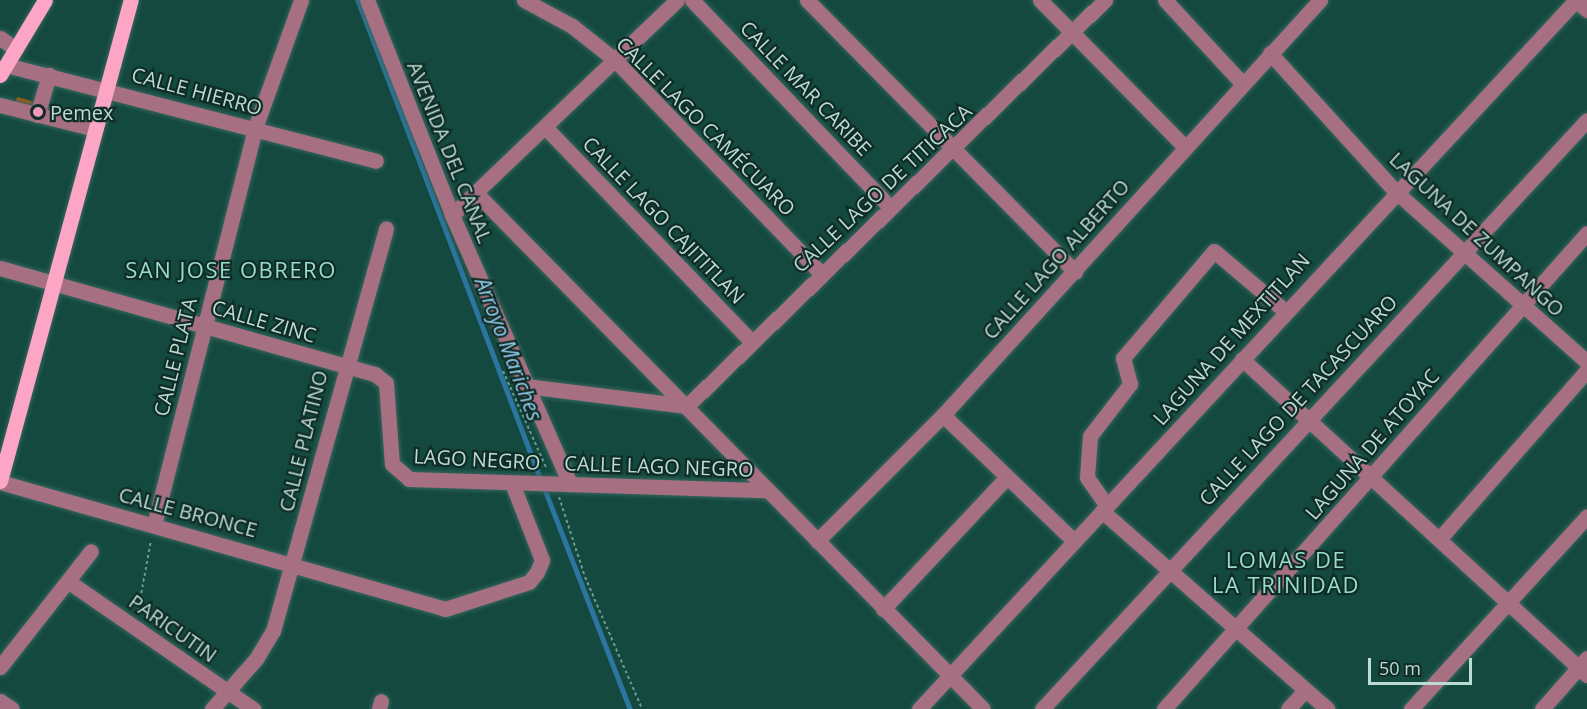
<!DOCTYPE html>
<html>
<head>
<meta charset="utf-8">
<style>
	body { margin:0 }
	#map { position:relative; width:1587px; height:709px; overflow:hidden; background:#14493f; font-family:"Open Sans",sans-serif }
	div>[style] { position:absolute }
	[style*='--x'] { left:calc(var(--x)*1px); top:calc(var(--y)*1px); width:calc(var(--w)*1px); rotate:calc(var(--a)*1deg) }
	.stream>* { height:4.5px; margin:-2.25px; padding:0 2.25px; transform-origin:2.25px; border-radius:2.25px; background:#2b759f }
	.building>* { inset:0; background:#aa5c0e }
	.path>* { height:2px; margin-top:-1px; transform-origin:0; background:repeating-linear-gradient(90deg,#6e988f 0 3px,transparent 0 6px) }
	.roads { filter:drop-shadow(0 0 2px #36665d) drop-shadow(0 0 2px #36665d) }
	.minor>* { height:15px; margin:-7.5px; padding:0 7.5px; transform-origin:7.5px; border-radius:7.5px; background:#a67082 }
	.major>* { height:15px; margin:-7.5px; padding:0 7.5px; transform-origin:7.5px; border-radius:7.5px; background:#fda5c4 }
	.dots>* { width:16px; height:16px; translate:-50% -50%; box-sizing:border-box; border:3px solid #102c26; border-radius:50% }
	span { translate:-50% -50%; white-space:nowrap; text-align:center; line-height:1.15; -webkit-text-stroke:4.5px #102c26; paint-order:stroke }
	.street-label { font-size:20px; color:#bcdcd3 }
	.poi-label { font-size:20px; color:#bcdcd3 }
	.left { translate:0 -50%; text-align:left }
	.water-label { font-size:21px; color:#93cbee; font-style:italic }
	.quarter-label { font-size:22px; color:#98dccb; letter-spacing:1.5px }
	.scale { position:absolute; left:1368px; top:658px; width:104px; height:27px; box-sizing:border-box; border:3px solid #bcdcd3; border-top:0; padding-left:8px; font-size:18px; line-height:21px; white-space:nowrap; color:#bcdcd3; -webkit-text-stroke:4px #102c26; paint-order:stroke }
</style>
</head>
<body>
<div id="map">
	<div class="stream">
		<i style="--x:358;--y:0;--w:514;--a:69.13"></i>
		<i style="--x:544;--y:487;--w:238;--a:68.8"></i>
	</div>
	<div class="building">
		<i style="clip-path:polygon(17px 97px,64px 110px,60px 126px,13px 113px)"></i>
	</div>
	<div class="path">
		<i style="--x:503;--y:371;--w:105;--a:65.9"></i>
		<i style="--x:559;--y:497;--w:84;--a:72"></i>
		<i style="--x:585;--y:577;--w:144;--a:66.6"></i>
		<i style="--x:138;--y:611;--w:72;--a:-79.6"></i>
	</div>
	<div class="roads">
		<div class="minor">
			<i style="--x:367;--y:0;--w:231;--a:68.4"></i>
			<i style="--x:452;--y:215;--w:294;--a:66.3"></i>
			<i style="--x:524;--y:0;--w:55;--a:28.4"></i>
			<i style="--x:572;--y:26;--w:55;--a:38.3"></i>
			<i style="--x:615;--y:60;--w:295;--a:46"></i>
			<i style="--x:692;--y:0;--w:285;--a:46.3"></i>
			<i style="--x:807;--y:0;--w:382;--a:45.4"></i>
			<i style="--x:1040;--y:0;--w:205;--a:45.4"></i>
			<i style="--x:1165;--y:0;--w:112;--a:47.2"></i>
			<i style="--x:1575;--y:0;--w:16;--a:40"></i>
			<i style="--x:0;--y:38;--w:19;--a:35"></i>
			<i style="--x:1270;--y:53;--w:186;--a:47.8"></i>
			<i style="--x:1395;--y:191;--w:257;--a:41.7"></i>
			<i style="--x:6;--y:65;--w:382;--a:14.5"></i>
			<i style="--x:0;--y:105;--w:98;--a:14.2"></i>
			<i style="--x:37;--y:115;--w:42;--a:-73.3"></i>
			<i style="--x:546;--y:128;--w:297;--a:46.1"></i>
			<i style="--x:476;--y:193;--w:723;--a:45.5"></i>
			<i style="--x:452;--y:215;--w:311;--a:-43.7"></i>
			<i style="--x:0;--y:268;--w:390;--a:15.8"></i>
			<i style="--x:375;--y:374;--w:14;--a:39"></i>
			<i style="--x:386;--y:383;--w:81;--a:85.8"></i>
			<i style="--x:392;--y:464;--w:23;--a:41"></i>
			<i style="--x:409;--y:479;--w:357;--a:1.8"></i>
			<i style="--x:1242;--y:359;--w:468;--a:42.5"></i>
			<i style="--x:526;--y:386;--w:162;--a:7.1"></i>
			<i style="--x:687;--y:406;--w:583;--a:-44.17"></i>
			<i style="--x:943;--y:415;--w:182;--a:43.9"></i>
			<i style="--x:0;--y:482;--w:463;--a:15.9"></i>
			<i style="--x:445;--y:609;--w:88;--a:-17.8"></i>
			<i style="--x:529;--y:582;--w:13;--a:-51"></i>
			<i style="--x:537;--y:572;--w:13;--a:-67"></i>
			<i style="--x:542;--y:560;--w:83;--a:-111.3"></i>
			<i style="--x:1107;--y:506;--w:35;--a:-125"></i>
			<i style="--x:1087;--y:477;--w:41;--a:-85.8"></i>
			<i style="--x:1090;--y:436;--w:66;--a:-52.4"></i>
			<i style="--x:1130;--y:384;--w:27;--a:-105"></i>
			<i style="--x:1123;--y:358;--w:140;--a:-49.6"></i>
			<i style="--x:1214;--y:251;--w:93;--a:40.2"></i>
			<i style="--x:1102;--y:511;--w:300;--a:41.3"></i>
			<i style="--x:154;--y:525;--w:410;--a:-75.7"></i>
			<i style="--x:255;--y:128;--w:136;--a:-70.2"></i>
			<i style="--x:1441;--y:537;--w:222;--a:-48.8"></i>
			<i style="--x:817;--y:541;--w:178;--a:-45"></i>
			<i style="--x:943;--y:415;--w:561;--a:-47.75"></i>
			<i style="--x:69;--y:582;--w:224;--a:34.6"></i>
			<i style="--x:883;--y:609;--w:181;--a:-46.8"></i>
			<i style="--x:0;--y:667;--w:147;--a:-51.9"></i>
			<i style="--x:0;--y:701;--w:14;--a:34"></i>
			<i style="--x:212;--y:709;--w:67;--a:-48.7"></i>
			<i style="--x:256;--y:659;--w:33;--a:-59"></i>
			<i style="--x:273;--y:631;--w:418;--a:-74.3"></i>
			<i style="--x:379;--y:709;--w:8;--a:-76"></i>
			<i style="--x:919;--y:709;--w:967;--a:-47.18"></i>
			<i style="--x:1042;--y:709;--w:802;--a:-47.22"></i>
			<i style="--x:1164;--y:709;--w:637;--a:-48.37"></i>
			<i style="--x:1288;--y:709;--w:25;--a:-48"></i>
			<i style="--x:1411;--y:709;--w:261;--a:-47.6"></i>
			<i style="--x:1542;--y:709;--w:68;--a:-48.6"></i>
		</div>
		<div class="major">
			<i style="--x:0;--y:75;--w:87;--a:-59"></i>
			<i style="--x:0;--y:481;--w:499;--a:-74.8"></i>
		</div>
	</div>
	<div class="dots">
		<i style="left:38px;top:112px;background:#ef9ab8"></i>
	</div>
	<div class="street-label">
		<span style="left:806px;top:88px;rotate:46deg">CALLE MAR CARIBE</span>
		<span style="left:197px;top:91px;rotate:15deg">CALLE HIERRO</span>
		<span style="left:706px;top:126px;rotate:45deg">CALLE LAGO CAMÉCUARO</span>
		<span style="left:450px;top:152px;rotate:68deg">AVENIDA DEL CANAL</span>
		<span style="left:882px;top:188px;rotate:-43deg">CALLE LAGO DE TITICACA</span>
		<span style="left:664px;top:220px;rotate:46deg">CALLE LAGO CAJITITLAN</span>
		<span style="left:1477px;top:234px;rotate:43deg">LAGUNA DE ZUMPANGO</span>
		<span style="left:1056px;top:259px;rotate:-48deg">CALLE LAGO ALBERTO</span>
		<span style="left:264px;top:321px;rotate:16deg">CALLE ZINC</span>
		<span style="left:1231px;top:339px;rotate:-48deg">LAGUNA DE MEXTITLAN</span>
		<span style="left:175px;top:357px;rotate:-76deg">CALLE PLATA</span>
		<span style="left:1298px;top:400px;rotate:-47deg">CALLE LAGO DE TACASCUARO</span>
		<span style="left:303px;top:441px;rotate:-76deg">CALLE PLATINO</span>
		<span style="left:1372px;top:444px;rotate:-49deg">LAGUNA DE ATOYAC</span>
		<span style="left:477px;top:459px;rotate:3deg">LAGO NEGRO</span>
		<span style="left:659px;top:466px;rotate:2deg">CALLE LAGO NEGRO</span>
		<span style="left:188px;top:512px;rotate:15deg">CALLE BRONCE</span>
		<span style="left:173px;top:628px;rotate:35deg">PARICUTIN</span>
	</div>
	<div class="poi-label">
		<span class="left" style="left:50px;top:112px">Pemex</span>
	</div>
	<div class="water-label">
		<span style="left:509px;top:349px;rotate:69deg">Arroyo Mariches</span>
	</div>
	<div class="quarter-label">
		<span style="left:231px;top:270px">SAN JOSE OBRERO</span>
		<span style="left:1286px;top:572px">LOMAS DE<br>LA TRINIDAD</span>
	</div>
	<div class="scale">50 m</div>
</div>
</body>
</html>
